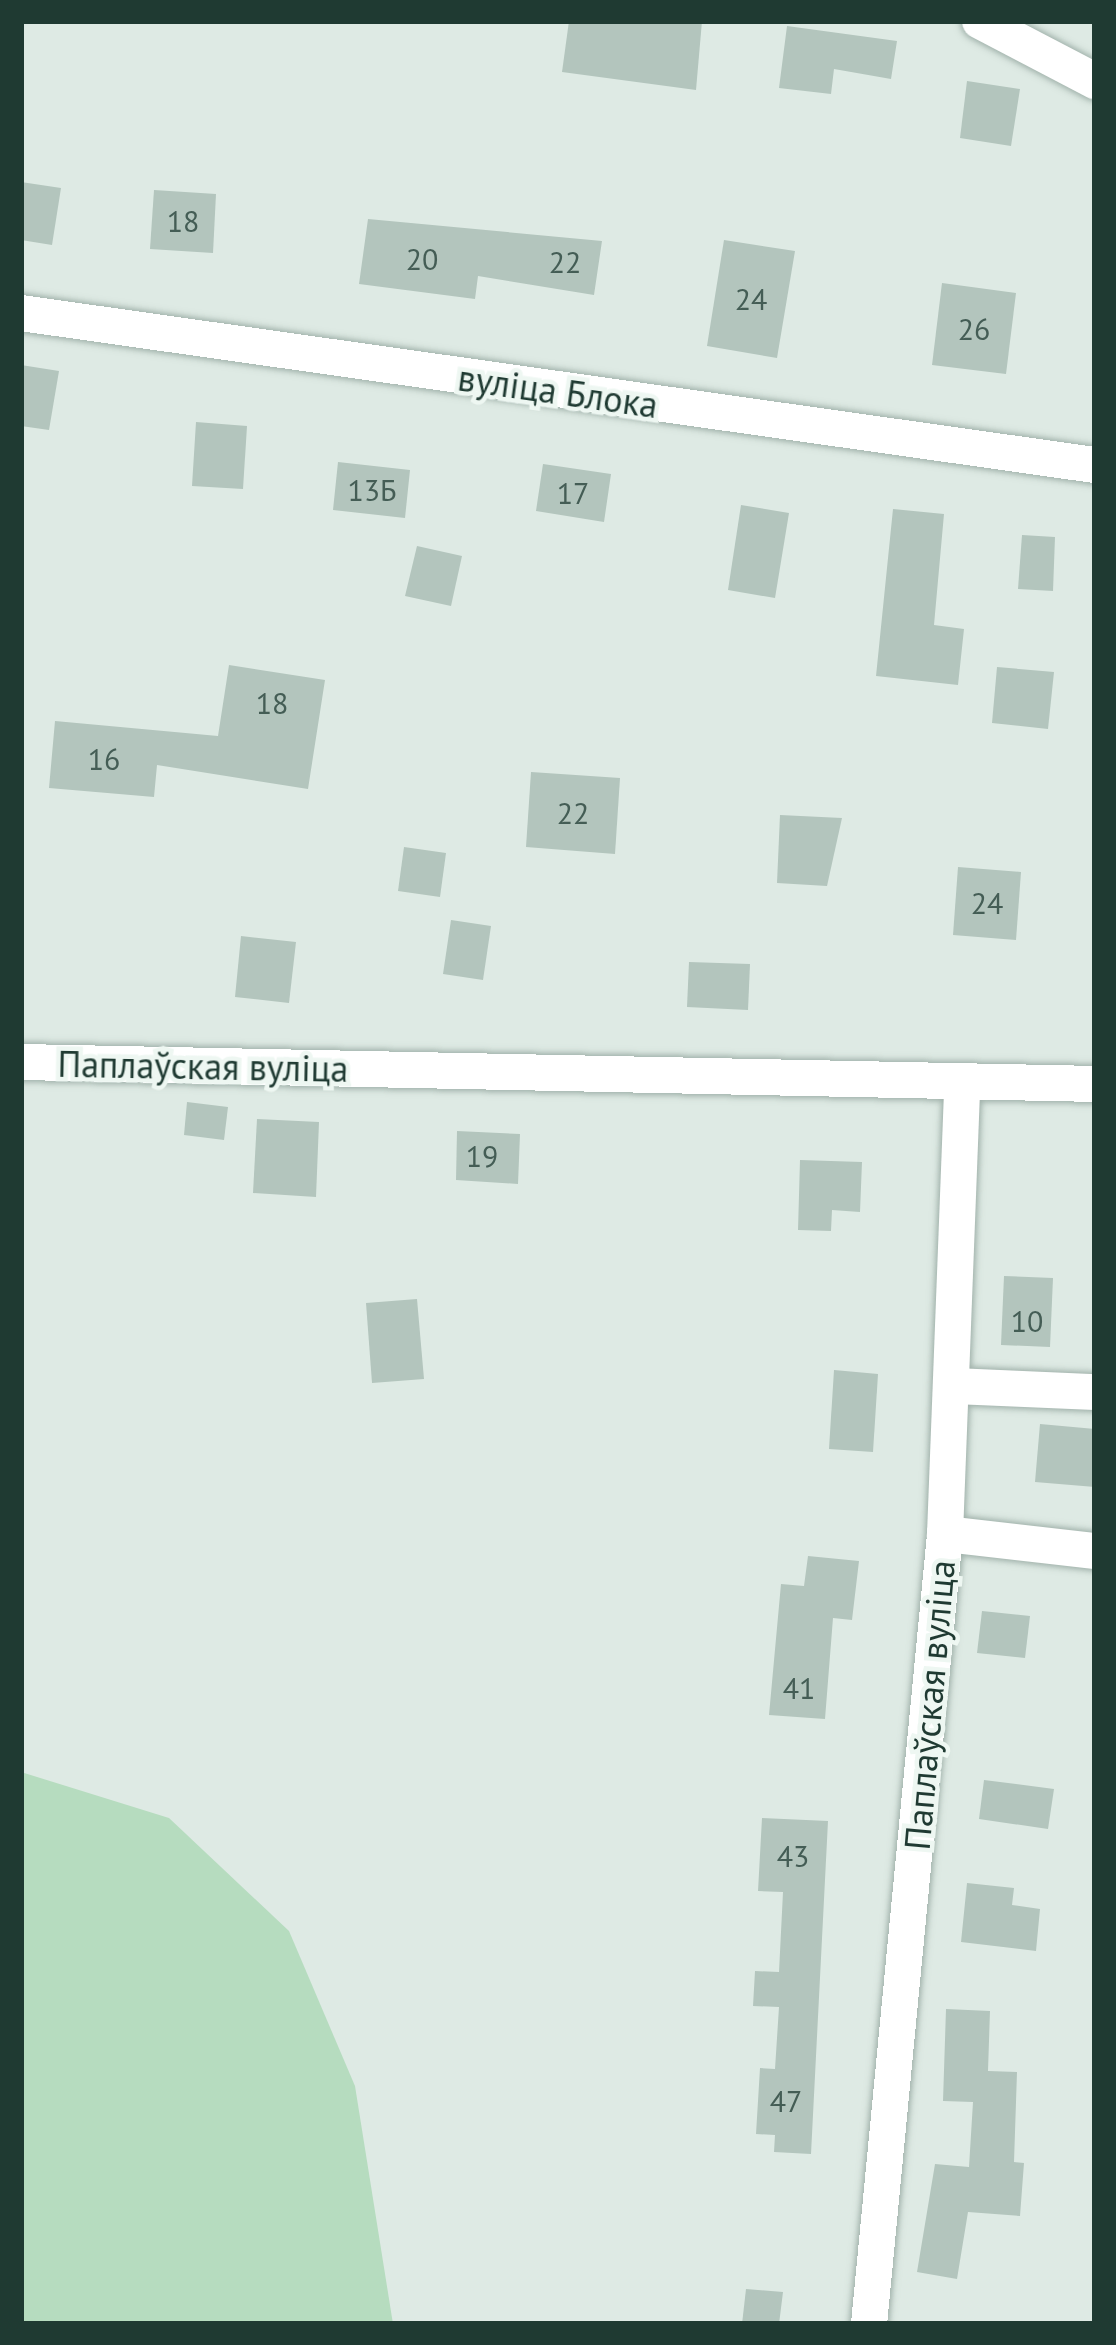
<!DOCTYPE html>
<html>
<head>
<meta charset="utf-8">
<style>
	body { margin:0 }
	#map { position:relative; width:1116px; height:2345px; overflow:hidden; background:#deeae4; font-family:"PT Sans",sans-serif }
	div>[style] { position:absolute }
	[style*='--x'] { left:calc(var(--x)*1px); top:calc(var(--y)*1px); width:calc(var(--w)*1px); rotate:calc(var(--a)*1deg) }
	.green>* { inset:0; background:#b6dcbf }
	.building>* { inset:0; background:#b3c5bd }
	.roads { filter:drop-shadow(0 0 3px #a1b2ab) drop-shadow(0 0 3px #a1b2ab) }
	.street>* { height:36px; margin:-18px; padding:0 18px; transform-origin:18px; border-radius:18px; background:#fff }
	span { translate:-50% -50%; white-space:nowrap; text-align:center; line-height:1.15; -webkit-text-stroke:9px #eef7f2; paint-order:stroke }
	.number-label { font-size:30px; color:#445d55 }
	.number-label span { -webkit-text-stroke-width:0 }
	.street-label { font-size:36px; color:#1f3a32 }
	.frame { position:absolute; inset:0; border:24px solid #1f3a32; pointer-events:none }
</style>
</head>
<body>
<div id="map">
	<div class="green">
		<i style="clip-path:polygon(21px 1772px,169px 1818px,289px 1931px,355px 2086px,393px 2324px,21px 2324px)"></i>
	</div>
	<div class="building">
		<i style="clip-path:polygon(569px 21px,702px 21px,696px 90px,562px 72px)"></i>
		<i style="clip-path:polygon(787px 26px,897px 41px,891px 79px,834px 69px,831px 94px,779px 88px)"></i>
		<i style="clip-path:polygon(967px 81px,1020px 89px,1011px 146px,960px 138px)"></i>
		<i style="clip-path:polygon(21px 182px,61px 188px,52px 245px,21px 240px)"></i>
		<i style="clip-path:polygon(154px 190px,216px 194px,213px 253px,150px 249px)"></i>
		<i style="clip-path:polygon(368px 219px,602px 241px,594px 295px,478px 276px,475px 299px,359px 284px)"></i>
		<i style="clip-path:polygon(724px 240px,795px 251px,777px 358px,707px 346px)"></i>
		<i style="clip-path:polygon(942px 283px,1016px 293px,1006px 374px,932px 365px)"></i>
		<i style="clip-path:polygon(21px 365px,59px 371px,49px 430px,21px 426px)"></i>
		<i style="clip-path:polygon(196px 422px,247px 426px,243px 489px,192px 486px)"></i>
		<i style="clip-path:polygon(338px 462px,410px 470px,405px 518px,333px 510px)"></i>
		<i style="clip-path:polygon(543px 464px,611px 474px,604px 522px,536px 511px)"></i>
		<i style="clip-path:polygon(741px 505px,789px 513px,775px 598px,728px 590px)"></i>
		<i style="clip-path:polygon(893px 509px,944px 514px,934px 625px,964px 629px,958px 685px,876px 676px)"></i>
		<i style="clip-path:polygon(1022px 535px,1055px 537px,1053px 591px,1018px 589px)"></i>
		<i style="clip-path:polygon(417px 546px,462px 556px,451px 606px,405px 596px)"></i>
		<i style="clip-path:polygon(229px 665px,325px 680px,308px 789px,157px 765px,154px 797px,49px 788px,55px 721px,218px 736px)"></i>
		<i style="clip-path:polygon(997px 667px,1054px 672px,1048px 729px,992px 723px)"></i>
		<i style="clip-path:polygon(531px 772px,620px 778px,615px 854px,526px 847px)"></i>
		<i style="clip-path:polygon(780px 815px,842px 818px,827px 886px,777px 883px)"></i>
		<i style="clip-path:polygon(404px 847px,446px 853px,440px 897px,398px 891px)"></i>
		<i style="clip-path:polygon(958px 867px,1021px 872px,1016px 940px,953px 935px)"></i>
		<i style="clip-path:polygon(451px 920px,491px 926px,483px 980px,443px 974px)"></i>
		<i style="clip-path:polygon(241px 936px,296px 942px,289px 1003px,235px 997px)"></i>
		<i style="clip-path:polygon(689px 962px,750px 964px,748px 1010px,687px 1007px)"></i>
		<i style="clip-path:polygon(187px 1102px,228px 1107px,224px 1140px,184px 1135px)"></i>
		<i style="clip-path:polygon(257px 1119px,319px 1122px,316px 1197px,253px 1193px)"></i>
		<i style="clip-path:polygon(457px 1131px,520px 1134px,518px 1184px,456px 1180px)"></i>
		<i style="clip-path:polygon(800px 1160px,862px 1162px,860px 1212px,832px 1210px,831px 1231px,798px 1230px)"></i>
		<i style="clip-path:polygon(1004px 1276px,1053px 1278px,1050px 1347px,1001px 1345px)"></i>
		<i style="clip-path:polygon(417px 1299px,424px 1379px,372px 1383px,366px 1303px)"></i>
		<i style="clip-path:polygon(834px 1370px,878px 1374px,873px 1452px,829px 1449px)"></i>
		<i style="clip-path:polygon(1040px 1424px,1095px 1429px,1095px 1487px,1035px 1482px)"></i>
		<i style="clip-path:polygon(808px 1556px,859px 1561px,852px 1620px,833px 1618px,825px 1719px,769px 1715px,781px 1584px,804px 1586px)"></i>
		<i style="clip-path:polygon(982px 1611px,1030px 1616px,1025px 1658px,977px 1653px)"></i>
		<i style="clip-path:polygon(984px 1780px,1054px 1789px,1048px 1829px,979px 1819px)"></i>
		<i style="clip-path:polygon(762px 1818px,828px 1821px,811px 2154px,774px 2152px,775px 2135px,756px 2134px,760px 2068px,775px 2069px,779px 2007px,753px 2006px,755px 1971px,779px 1972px,783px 1892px,758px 1891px)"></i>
		<i style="clip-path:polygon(967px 1883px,1014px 1888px,1012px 1905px,1040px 1909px,1036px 1951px,961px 1942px)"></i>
		<i style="clip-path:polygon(946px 2009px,990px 2011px,988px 2071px,1017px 2072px,1014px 2162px,1024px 2163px,1020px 2216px,968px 2212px,957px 2279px,917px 2272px,935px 2164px,969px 2167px,973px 2102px,943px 2101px)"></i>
		<i style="clip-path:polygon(746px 2289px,783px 2292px,779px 2324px,742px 2324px)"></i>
	</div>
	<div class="roads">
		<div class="street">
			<i style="--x:980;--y:21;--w:130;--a:27.6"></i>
			<i style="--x:21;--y:313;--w:1085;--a:8.06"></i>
			<i style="--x:21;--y:1062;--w:1074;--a:1.17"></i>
			<i style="--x:955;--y:1386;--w:140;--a:2.5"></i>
			<i style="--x:945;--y:1534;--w:151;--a:6.5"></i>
			<i style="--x:869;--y:2324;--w:794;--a:-84.5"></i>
			<i style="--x:945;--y:1534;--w:450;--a:-87.8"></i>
		</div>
	</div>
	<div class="number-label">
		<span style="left:183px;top:221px">18</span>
		<span style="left:422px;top:259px">20</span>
		<span style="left:565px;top:262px">22</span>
		<span style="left:751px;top:299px">24</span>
		<span style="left:974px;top:329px">26</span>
		<span style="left:372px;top:490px">13Б</span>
		<span style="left:573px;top:493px">17</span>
		<span style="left:272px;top:703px">18</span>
		<span style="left:104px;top:759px">16</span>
		<span style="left:573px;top:813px">22</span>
		<span style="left:987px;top:903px">24</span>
		<span style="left:482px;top:1156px">19</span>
		<span style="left:1027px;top:1321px">10</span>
		<span style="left:799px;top:1688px">41</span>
		<span style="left:793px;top:1856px">43</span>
		<span style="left:786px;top:2101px">47</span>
	</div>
	<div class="street-label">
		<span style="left:558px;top:391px;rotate:8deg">вуліца Блока</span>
		<span style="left:203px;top:1066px;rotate:1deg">Паплаўская вуліца</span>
		<span style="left:929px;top:1705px;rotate:-85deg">Паплаўская вуліца</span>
	</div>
	<div class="frame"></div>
</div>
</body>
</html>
